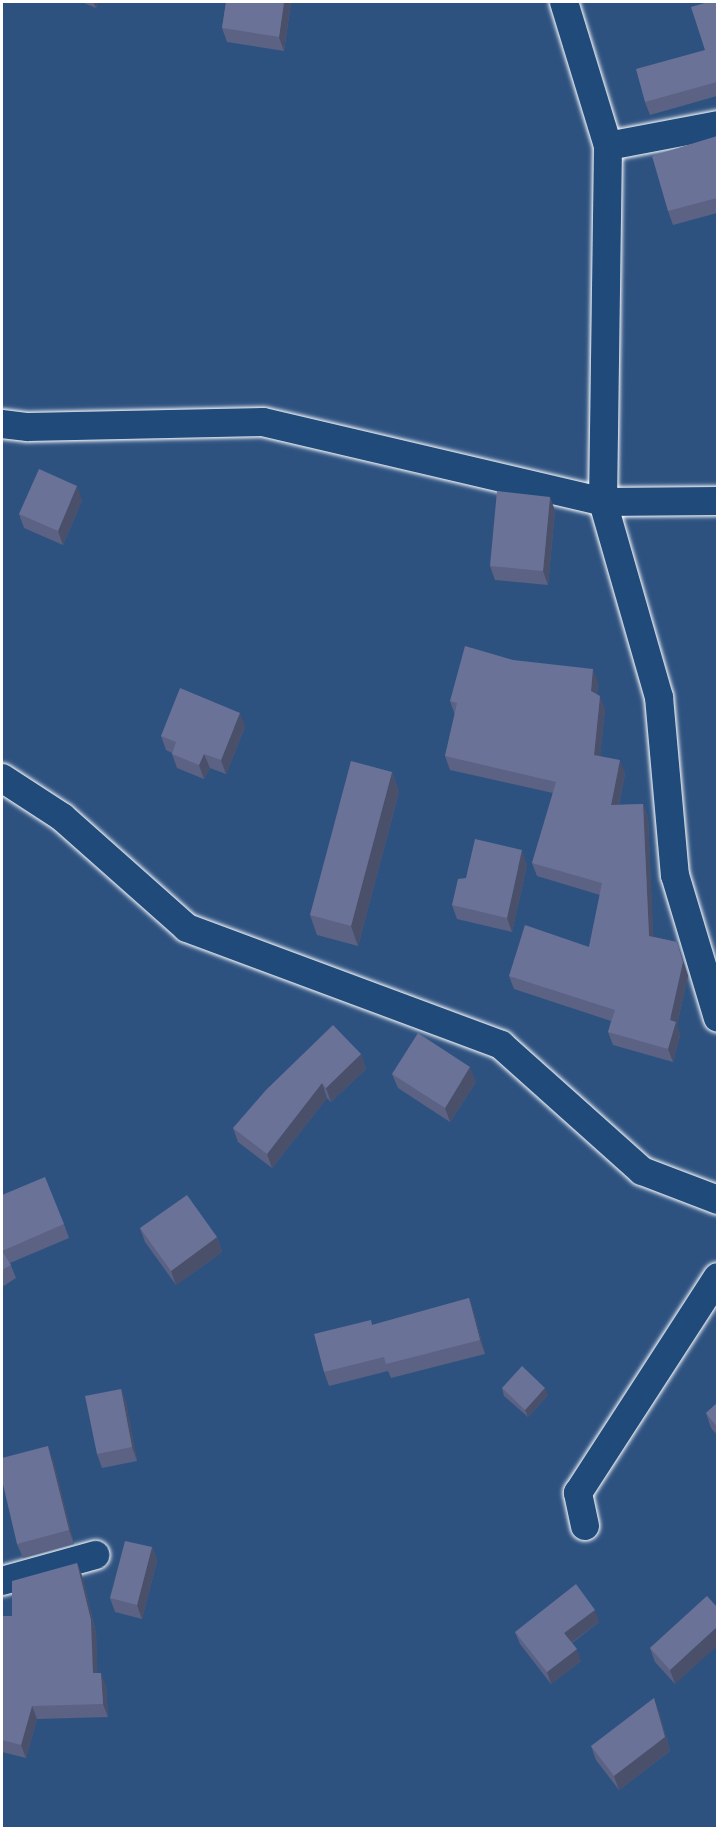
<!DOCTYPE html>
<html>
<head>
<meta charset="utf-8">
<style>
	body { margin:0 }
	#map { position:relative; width:719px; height:1830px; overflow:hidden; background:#2e5280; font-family:"Indie Flower",sans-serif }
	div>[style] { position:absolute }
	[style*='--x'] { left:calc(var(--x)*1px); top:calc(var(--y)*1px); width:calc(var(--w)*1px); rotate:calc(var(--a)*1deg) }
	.roads { filter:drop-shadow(0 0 2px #fff) drop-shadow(0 0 2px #fff) }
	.street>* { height:28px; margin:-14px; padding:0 14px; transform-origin:14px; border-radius:14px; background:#1f4a7a }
	.wall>* { inset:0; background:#5b6283 }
	.shaded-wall>* { inset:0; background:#4a506a }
	.building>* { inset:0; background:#6a7298 }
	span { translate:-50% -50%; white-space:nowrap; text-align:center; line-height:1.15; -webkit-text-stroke:4.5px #1f4a7a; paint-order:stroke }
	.frame { position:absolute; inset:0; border:3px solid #fff; pointer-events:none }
</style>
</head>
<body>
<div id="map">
	<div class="roads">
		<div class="street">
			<i style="--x:564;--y:2;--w:151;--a:73"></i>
			<i style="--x:608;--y:146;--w:356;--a:90.8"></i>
			<i style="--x:603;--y:502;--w:203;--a:74"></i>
			<i style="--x:659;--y:697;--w:179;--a:84.9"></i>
			<i style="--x:675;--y:875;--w:149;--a:73.3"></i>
			<i style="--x:608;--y:146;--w:112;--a:-10.8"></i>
			<i style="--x:2;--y:424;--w:26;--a:7"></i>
			<i style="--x:28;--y:427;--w:235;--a:-1.2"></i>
			<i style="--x:263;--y:422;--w:349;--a:13.2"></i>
			<i style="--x:603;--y:502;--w:115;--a:-0.5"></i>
			<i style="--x:2;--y:778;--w:72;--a:33"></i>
			<i style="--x:62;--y:817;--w:167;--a:41.6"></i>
			<i style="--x:187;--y:928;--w:335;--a:20.4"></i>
			<i style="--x:501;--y:1045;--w:189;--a:41.8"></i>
			<i style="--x:642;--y:1171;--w:81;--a:20.9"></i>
			<i style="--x:585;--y:1526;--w:34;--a:-102"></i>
			<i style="--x:578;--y:1493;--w:257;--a:-57.1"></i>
			<i style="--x:2;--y:1581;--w:97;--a:-15.6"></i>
		</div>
	</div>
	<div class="wall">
		<i style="clip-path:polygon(81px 2px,98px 2px,96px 8px)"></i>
		<i style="clip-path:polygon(226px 2px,291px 2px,284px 51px,227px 42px,222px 28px)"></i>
		<i style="clip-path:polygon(717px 2px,717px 96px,650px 115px,645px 102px,705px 50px)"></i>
		<i style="clip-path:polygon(717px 136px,717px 213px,673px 225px,668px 211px)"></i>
		<i style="clip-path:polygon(550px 497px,555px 511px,548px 585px,495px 580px,490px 566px)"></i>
		<i style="clip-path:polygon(82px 500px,63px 545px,24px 528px,19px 514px)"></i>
		<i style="clip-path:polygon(598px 682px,597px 694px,605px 709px,600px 756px,625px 773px,619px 805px,643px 804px,648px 817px,653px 937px,677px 942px,688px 976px,677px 1025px,680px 1035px,673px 1062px,613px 1045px,608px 1032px,611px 1021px,514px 989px,509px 976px,589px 947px,600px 895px,537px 876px,532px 863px,553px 793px,450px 770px,445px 756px,455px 715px,450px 701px)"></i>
		<i style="clip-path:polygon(245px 727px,226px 774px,210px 768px,204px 779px,177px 768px,172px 754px,172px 753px,166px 750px,161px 736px)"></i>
		<i style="clip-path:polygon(392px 772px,399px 792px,358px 946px,317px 935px,310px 915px)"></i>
		<i style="clip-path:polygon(527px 865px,512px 932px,457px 919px,452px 905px,466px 878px)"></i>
		<i style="clip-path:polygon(361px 1054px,366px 1069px,331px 1102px,327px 1098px,272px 1168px,238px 1142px,233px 1128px)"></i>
		<i style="clip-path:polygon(392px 1074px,476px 1082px,450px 1122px,398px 1088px)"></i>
		<i style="clip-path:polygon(2px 1195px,64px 1224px,69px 1238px,10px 1263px,16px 1278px,2px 1287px)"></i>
		<i style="clip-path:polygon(140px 1228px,217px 1237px,222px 1252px,176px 1285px,145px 1242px)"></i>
		<i style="clip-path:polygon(469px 1298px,474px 1313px,485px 1354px,391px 1378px,388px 1371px,329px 1386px,324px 1372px,372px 1325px)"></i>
		<i style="clip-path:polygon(502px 1388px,548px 1395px,528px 1417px,504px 1396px)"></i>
		<i style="clip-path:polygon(121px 1389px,126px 1403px,137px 1461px,102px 1468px,97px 1454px)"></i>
		<i style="clip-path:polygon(717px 1403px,717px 1435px,711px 1428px,706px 1413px)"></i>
		<i style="clip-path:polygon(53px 1460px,74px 1544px,23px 1558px,17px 1544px)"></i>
		<i style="clip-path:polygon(152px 1547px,157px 1561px,142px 1619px,115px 1612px,110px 1598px)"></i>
		<i style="clip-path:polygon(77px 1563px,82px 1576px,96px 1633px,97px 1673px,106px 1686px,108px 1717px,37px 1719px,26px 1758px,2px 1752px,2px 1616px,12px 1616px)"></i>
		<i style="clip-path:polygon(707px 1596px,675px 1684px,655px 1662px,650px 1648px)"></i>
		<i style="clip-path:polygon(599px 1622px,572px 1643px,581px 1661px,551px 1684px,520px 1644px,515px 1632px)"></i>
		<i style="clip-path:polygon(659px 1712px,670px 1751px,619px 1790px,596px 1760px,591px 1746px)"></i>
	</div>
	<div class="shaded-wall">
		<i style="clip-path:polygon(93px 2px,98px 2px,96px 8px)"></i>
		<i style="clip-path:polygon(284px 2px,291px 2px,284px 51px,279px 37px)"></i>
		<i style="clip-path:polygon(77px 486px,82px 500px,63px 545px,58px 531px)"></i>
		<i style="clip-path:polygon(550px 497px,555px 511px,548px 585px,543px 571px)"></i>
		<i style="clip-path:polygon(593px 669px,598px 682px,596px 704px,591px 691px)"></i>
		<i style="clip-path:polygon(600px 696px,605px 709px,599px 768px,594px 755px)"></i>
		<i style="clip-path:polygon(240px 713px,245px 727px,226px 774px,221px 760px)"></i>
		<i style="clip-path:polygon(204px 754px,210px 768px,204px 779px,199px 765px)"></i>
		<i style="clip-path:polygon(620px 760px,625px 773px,616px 819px,611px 805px)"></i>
		<i style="clip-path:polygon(392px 772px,399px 792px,358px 946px,351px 926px)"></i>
		<i style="clip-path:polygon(643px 804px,648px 817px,654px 950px,649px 936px)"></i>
		<i style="clip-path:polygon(522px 850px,527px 865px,512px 932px,507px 918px)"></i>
		<i style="clip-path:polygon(677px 942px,688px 976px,677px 1025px,680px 1035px,673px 1062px,668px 1049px)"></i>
		<i style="clip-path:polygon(361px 1054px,366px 1069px,331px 1102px,326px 1088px)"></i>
		<i style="clip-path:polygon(470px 1067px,476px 1082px,450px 1122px,445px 1108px)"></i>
		<i style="clip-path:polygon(322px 1083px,327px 1098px,272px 1168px,267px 1154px)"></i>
		<i style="clip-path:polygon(217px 1237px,222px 1252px,176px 1285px,171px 1271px)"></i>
		<i style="clip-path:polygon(469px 1298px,474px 1313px,485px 1354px,480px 1340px)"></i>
		<i style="clip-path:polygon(545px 1388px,548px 1395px,528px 1417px,525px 1410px)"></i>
		<i style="clip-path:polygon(121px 1389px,126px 1403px,137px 1461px,132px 1447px)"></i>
		<i style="clip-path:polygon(48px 1446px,53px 1460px,74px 1544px,69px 1530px)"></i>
		<i style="clip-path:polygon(152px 1547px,157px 1561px,142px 1619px,137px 1605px)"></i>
		<i style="clip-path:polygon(77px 1563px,82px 1576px,96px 1633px,98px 1686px,93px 1673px)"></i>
		<i style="clip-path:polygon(595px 1610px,599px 1622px,568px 1645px,564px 1633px)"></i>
		<i style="clip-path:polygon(717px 1627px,717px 1646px,675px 1684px,670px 1670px)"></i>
		<i style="clip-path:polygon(577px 1649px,581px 1661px,551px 1684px,547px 1672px)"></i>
		<i style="clip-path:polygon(101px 1673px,106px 1686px,108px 1717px,103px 1704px)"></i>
		<i style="clip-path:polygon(654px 1698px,659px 1712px,670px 1751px,619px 1790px,614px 1776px)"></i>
		<i style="clip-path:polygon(32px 1706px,37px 1719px,26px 1758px,21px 1745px)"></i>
	</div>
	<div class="building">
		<i style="clip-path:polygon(226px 2px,284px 2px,279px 37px,222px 28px)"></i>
		<i style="clip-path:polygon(708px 2px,717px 2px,717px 82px,645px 102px,636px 69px,705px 50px,691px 7px)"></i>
		<i style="clip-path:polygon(717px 136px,717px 198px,668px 211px,652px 156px)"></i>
		<i style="clip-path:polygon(39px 469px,77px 486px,58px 531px,19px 514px)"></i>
		<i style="clip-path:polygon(497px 491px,550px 497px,543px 571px,490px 566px)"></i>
		<i style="clip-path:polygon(465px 646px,513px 660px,593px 669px,591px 691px,600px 696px,594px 755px,620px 760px,611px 805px,643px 804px,649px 936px,677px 942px,683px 962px,670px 1020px,676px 1022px,668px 1049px,608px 1032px,615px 1010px,509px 976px,525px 925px,589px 947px,602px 883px,532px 863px,556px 782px,445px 756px,457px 703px,450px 701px)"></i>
		<i style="clip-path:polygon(180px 688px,240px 713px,221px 760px,204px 754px,199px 765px,172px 754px,176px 742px,161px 736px)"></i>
		<i style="clip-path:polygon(351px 761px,392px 772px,351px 926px,310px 915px)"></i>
		<i style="clip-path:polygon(475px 839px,522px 850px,507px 918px,452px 905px,458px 879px,466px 878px)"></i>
		<i style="clip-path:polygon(333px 1025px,361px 1054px,326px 1088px,322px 1083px,267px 1154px,233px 1128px,266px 1090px)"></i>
		<i style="clip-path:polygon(418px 1033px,470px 1067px,445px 1108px,392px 1074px)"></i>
		<i style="clip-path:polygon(45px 1177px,64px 1224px,2px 1251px,11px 1265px,2px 1270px,2px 1195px)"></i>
		<i style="clip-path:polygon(187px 1195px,217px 1237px,171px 1271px,140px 1228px)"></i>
		<i style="clip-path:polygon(469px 1298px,480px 1340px,386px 1364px,384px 1357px,324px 1372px,314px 1334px,371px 1320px,372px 1325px)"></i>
		<i style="clip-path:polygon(522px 1366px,545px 1388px,525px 1410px,502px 1388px)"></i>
		<i style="clip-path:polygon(121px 1389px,132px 1447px,97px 1454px,85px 1396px)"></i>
		<i style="clip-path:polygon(717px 1403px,717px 1427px,706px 1413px)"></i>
		<i style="clip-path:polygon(48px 1446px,69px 1530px,17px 1544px,2px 1480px,2px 1458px)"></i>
		<i style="clip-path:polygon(125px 1541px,152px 1547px,137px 1605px,110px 1598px)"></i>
		<i style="clip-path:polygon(77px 1563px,91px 1620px,93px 1673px,101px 1673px,103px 1704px,32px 1706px,21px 1745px,2px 1740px,2px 1616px,12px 1616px,12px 1581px)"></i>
		<i style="clip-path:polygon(576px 1584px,595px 1610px,564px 1633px,577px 1649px,547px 1672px,515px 1632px)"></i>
		<i style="clip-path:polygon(707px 1596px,717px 1607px,717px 1627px,670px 1670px,650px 1648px)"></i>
		<i style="clip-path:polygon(654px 1698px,665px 1737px,614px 1776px,591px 1746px)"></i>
	</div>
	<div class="frame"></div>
</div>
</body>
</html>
